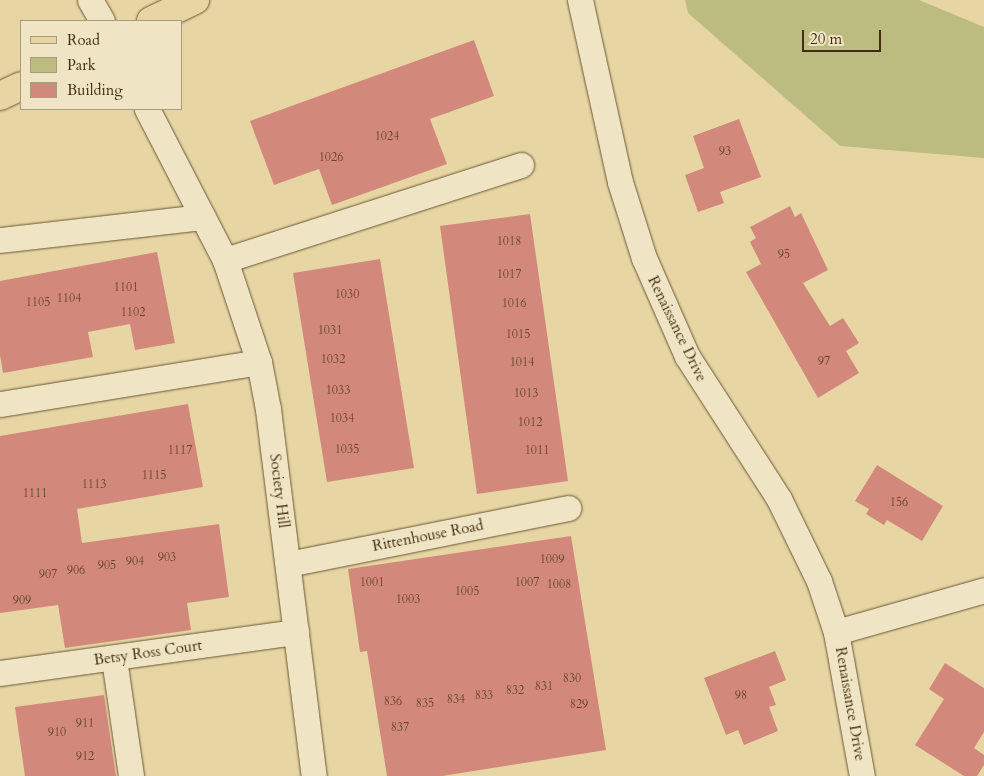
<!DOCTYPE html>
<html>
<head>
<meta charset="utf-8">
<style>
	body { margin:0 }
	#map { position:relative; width:984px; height:776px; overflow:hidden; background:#e7d6a3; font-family:Cardo,serif }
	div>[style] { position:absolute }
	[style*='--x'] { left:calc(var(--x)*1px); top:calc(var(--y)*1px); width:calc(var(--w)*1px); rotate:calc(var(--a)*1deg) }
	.green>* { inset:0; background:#bdbc80 }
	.building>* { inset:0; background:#d2897b }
	.roads { filter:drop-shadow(0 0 1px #6a5738) drop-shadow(0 0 1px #6a5738) }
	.minor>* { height:25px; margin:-12.5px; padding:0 12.5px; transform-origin:12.5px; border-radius:12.5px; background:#efe4c3 }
	.major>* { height:28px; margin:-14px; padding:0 14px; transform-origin:14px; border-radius:14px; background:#e7d6a3 }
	span { translate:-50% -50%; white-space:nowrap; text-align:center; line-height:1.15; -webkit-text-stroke:4.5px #efe4c3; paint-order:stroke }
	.number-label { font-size:12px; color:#65442e }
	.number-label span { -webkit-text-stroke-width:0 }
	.street-label { font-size:15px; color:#412d14 }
	.legend { position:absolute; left:20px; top:20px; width:162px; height:90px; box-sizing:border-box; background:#efe4c3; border:1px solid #a99b7d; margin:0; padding:6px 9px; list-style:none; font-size:15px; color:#412d14 }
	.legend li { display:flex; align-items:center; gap:10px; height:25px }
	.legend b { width:25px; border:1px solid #a99b7d }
	.scale { position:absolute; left:802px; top:30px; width:79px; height:22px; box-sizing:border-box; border:2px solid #412d14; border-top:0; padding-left:6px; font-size:15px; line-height:18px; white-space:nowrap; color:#412d14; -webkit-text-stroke:4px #efe4c3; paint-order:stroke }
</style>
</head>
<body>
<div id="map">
	<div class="green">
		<i style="clip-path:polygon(685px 0,919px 0,984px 27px,984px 158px,840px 146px,688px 13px)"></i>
	</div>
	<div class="building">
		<i style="clip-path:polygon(474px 40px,494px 96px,430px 119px,447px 164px,332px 205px,319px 169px,274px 185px,250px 121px)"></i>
		<i style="clip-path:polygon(739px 119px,761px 177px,720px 192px,724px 203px,698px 212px,685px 175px,704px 168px,693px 136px)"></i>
		<i style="clip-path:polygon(790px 206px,795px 217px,801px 213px,828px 270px,803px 283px,830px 326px,843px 318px,859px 343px,846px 351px,859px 373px,818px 398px,746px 272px,761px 264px,750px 242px,756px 238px,750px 227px)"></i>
		<i style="clip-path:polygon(530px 214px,568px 481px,477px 494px,440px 226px)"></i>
		<i style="clip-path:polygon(157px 252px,175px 343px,135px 350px,130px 324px,88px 332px,93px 357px,3px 373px,0 355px,0 281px)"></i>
		<i style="clip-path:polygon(380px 259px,414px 468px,327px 482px,293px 273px)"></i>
		<i style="clip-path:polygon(188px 404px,203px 487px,77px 509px,82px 543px,219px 524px,229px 597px,187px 603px,191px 630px,65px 648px,58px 605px,0 613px,0 436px)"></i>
		<i style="clip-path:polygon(877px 465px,943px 506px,922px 541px,887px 520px,884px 525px,866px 514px,869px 509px,855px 501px)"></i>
		<i style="clip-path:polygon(571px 536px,606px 750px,442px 776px,387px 776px,367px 651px,360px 652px,348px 569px)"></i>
		<i style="clip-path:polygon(775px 651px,786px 680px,769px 687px,776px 705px,769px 707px,778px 731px,744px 745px,738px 730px,726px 735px,704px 678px)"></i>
		<i style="clip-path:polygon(945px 663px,984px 688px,984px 732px,974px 748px,984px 755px,984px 765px,977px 776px,964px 776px,915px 745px,944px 699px,929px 689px)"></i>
		<i style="clip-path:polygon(104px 695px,116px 776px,25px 776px,15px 707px)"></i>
	</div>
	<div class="roads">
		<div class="minor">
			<i style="--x:90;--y:0;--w:24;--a:60"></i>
			<i style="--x:580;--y:0;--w:186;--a:77.6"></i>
			<i style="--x:620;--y:182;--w:80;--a:72.5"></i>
			<i style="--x:644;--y:258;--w:107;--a:66.3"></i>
			<i style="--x:687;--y:356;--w:170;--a:57.2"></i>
			<i style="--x:779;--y:499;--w:91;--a:64"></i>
			<i style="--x:819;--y:581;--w:54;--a:71.6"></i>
			<i style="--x:836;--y:632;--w:146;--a:79.8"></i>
			<i style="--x:147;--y:109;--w:170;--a:62.7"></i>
			<i style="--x:225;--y:260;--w:108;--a:71.6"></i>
			<i style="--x:259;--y:362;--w:48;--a:79.2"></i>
			<i style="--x:268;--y:409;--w:370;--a:82.9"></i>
			<i style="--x:0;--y:240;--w:204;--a:-6.5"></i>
			<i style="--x:225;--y:260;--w:311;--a:-17.8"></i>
			<i style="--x:0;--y:404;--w:262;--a:-9.2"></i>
			<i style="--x:288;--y:564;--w:286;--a:-11.3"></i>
			<i style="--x:836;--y:632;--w:154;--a:-15.8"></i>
			<i style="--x:114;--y:659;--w:118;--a:81.7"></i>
			<i style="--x:0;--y:673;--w:299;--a:-7.9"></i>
		</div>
		<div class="major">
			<i style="--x:151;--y:21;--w:49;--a:-25.5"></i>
			<i style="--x:0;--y:96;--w:23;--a:-25"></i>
		</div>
	</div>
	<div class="number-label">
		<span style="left:387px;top:137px">1024</span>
		<span style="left:725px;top:152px">93</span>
		<span style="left:331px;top:158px">1026</span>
		<span style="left:509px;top:242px">1018</span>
		<span style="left:784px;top:255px">95</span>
		<span style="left:509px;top:275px">1017</span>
		<span style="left:126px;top:288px">1101</span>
		<span style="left:347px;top:295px">1030</span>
		<span style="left:69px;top:299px">1104</span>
		<span style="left:38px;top:303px">1105</span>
		<span style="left:514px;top:304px">1016</span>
		<span style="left:133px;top:313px">1102</span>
		<span style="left:330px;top:331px">1031</span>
		<span style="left:518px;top:335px">1015</span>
		<span style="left:333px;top:360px">1032</span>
		<span style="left:824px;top:362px">97</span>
		<span style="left:522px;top:363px">1014</span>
		<span style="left:338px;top:391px">1033</span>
		<span style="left:526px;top:394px">1013</span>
		<span style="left:342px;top:419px">1034</span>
		<span style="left:530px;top:423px">1012</span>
		<span style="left:347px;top:450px">1035</span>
		<span style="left:180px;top:451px">1117</span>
		<span style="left:537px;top:451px">1011</span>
		<span style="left:154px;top:476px">1115</span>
		<span style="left:94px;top:485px">1113</span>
		<span style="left:35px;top:494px">1111</span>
		<span style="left:899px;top:503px">156</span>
		<span style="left:167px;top:558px">903</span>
		<span style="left:552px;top:560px">1009</span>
		<span style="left:135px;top:562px">904</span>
		<span style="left:107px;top:566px">905</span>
		<span style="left:76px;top:571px">906</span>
		<span style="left:48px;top:575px">907</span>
		<span style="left:372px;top:583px">1001</span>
		<span style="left:527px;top:583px">1007</span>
		<span style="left:559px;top:585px">1008</span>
		<span style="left:467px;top:592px">1005</span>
		<span style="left:408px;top:600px">1003</span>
		<span style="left:22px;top:601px">909</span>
		<span style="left:572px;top:679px">830</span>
		<span style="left:544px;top:687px">831</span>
		<span style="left:515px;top:691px">832</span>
		<span style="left:484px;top:696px">833</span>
		<span style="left:741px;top:696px">98</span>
		<span style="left:456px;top:700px">834</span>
		<span style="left:393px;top:702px">836</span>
		<span style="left:425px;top:704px">835</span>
		<span style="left:579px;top:705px">829</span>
		<span style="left:85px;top:724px">911</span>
		<span style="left:400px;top:728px">837</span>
		<span style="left:57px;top:733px">910</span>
		<span style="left:85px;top:757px">912</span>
	</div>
	<div class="street-label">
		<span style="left:677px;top:329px;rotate:64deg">Renaissance Drive</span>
		<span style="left:279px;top:491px;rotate:83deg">Society Hill</span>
		<span style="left:428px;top:536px;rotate:-11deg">Rittenhouse Road</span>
		<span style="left:148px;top:653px;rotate:-8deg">Betsy Ross Court</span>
		<span style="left:850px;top:704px;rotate:80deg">Renaissance Drive</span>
	</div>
	<ul class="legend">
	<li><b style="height:6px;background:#e7d6a3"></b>Road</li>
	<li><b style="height:14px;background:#bdbc80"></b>Park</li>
	<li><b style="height:14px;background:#d2897b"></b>Building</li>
	</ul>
	<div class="scale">20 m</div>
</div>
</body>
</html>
